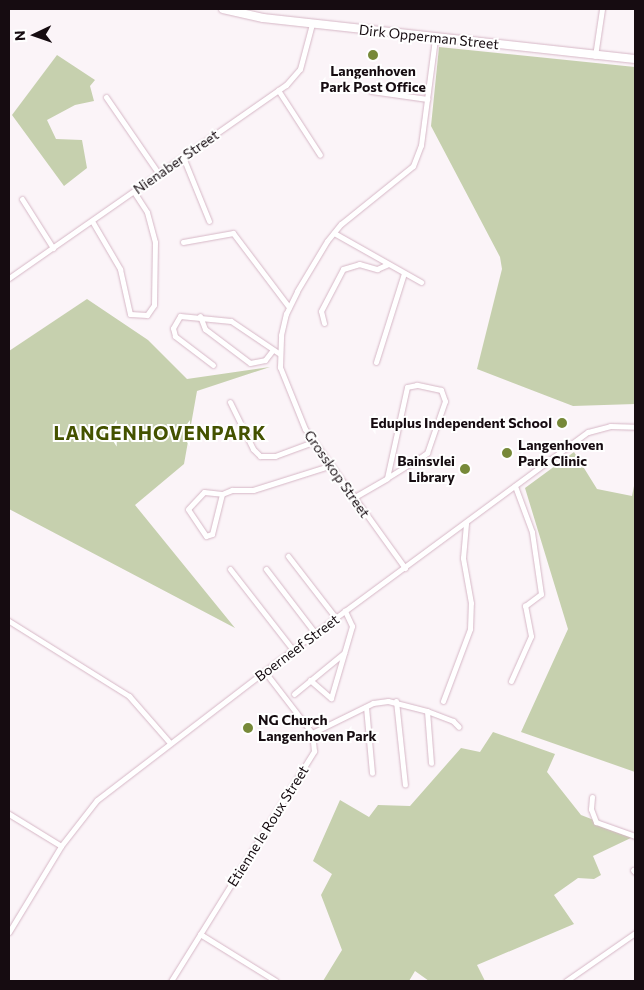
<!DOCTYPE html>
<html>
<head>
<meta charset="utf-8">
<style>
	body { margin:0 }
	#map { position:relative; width:644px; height:990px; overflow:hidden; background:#fbf4f8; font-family:Commissioner,sans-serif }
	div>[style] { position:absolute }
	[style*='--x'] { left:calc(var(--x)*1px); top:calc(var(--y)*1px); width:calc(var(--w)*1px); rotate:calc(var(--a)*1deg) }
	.green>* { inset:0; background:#c6d0ae }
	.roads { filter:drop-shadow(0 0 1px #d6b7c6) drop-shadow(0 0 1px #d6b7c6) }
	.street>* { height:5px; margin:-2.5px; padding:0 2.5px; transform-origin:2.5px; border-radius:2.5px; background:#fff }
	.secondary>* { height:8px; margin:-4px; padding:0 4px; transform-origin:4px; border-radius:4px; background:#fff }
	.dots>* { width:14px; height:14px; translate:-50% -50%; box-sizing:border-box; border:2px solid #fff; border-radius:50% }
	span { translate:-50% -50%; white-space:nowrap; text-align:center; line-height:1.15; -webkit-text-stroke:4px #fff; paint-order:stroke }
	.street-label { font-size:14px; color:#160c11 }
	.poi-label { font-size:14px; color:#160c11; font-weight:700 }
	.right { translate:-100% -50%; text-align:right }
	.left { translate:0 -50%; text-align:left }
	.district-label { font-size:19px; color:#445200; font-weight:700; letter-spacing:1px }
	.frame { position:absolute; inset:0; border:10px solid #160c11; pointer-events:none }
	.north { position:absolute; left:10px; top:10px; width:50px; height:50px; -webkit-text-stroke:4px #fff; paint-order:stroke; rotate:267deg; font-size:14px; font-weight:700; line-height:20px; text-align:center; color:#160c11 }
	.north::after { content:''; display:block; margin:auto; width:18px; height:22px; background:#160c11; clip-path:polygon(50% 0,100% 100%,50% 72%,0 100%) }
</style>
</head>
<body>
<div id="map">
	<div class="green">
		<i style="clip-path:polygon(439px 47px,635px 67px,635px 404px,573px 406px,477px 369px,502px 269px,500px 257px,431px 126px)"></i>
		<i style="clip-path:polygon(57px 55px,95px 80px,90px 86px,94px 101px,75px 105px,47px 120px,56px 139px,82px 140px,87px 168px,64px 186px,12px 115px)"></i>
		<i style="clip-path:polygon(87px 299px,148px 340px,187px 379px,270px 367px,197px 391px,184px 464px,135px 505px,235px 628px,9px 509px,9px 351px)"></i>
		<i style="clip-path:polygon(574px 452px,597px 489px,632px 496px,635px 481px,635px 772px,521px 732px,568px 629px,525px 488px)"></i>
		<i style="clip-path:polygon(493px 732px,555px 754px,547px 772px,581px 815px,635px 836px,593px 856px,601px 875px,594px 879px,578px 878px,554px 895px,574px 924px,477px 965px,485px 981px,429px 981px,415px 971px,409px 981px,323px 981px,342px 950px,321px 895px,332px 874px,313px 861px,340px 800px,369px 817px,378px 805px,410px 806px,461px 748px,480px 752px)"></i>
	</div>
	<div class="roads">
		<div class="street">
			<i style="--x:595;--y:56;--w:48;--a:-81.5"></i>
			<i style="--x:278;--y:90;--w:77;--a:57.1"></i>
			<i style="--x:371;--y:91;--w:57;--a:8.1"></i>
			<i style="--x:106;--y:97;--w:93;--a:55.5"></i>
			<i style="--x:183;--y:157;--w:69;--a:67.9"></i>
			<i style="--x:22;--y:199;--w:58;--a:57.7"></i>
			<i style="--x:92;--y:221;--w:56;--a:59.7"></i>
			<i style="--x:120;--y:269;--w:46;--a:77.5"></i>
			<i style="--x:130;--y:314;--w:17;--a:3"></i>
			<i style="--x:147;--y:315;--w:12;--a:-55"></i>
			<i style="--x:154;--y:305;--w:63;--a:-89.1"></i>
			<i style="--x:155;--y:242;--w:31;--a:-105"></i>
			<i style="--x:147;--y:212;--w:24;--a:-123"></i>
			<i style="--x:334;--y:233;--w:100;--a:29.4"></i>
			<i style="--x:183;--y:242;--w:51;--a:-10.2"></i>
			<i style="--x:233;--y:233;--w:93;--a:52.9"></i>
			<i style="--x:9;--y:278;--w:338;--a:-34.9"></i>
			<i style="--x:286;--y:85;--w:21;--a:-49"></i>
			<i style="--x:300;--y:69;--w:47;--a:-75.1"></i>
			<i style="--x:200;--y:316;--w:14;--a:69"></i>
			<i style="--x:205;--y:329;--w:56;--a:37.1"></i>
			<i style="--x:250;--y:363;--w:15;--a:-11"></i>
			<i style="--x:265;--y:360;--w:11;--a:-52"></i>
			<i style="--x:324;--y:323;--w:12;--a:-104"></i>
			<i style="--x:321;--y:311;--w:47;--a:-62.4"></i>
			<i style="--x:343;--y:269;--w:17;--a:-17"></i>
			<i style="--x:359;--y:264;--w:19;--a:16"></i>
			<i style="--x:377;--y:269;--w:12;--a:-24"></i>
			<i style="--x:376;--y:362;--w:93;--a:-72.5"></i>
			<i style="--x:213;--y:365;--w:48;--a:-142.7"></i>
			<i style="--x:175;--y:336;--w:8;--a:-104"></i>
			<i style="--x:173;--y:328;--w:14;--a:-60"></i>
			<i style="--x:180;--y:316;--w:51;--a:5.6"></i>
			<i style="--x:231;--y:321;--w:59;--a:34"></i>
			<i style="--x:230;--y:402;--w:52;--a:63.9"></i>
			<i style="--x:253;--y:449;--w:10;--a:45"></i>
			<i style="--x:260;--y:456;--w:15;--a:0"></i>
			<i style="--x:275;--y:456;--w:40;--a:-20.2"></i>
			<i style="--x:222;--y:494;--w:41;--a:104"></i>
			<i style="--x:212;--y:534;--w:6;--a:162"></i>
			<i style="--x:206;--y:536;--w:32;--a:-124"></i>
			<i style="--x:188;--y:509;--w:23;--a:-47"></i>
			<i style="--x:204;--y:492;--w:18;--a:6"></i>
			<i style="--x:222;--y:494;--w:11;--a:-22"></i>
			<i style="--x:232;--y:490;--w:21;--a:0"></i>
			<i style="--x:253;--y:490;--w:80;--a:-17.5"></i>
			<i style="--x:353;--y:498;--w:39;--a:-30"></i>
			<i style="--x:387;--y:478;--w:44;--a:-31.9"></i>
			<i style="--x:424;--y:455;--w:4;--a:-34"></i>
			<i style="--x:427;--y:453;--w:55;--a:-70.9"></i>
			<i style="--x:445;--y:401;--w:12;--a:-110"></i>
			<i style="--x:441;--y:390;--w:25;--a:-168"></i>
			<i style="--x:417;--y:385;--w:10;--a:169"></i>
			<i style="--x:407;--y:387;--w:93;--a:102.4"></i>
			<i style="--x:288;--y:556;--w:78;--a:52.3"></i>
			<i style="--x:405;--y:568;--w:171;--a:-125.7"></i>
			<i style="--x:305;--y:429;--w:67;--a:-112"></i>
			<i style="--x:280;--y:367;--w:32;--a:-88"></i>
			<i style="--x:281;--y:335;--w:22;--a:-77"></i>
			<i style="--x:286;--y:314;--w:25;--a:-64"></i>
			<i style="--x:297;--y:291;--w:58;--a:-59"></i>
			<i style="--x:327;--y:241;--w:22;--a:-51"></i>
			<i style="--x:341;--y:224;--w:92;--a:-38.9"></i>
			<i style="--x:413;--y:166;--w:22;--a:-69"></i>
			<i style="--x:421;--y:145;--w:108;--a:-82.5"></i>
			<i style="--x:230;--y:569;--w:103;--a:52.1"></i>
			<i style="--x:266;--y:569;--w:81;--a:52.6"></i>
			<i style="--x:9;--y:621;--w:142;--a:32"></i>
			<i style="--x:129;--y:696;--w:62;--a:48.9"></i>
			<i style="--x:310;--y:680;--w:28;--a:41"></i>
			<i style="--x:331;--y:698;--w:75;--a:-73.7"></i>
			<i style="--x:352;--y:626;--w:17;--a:-115"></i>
			<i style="--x:511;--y:681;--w:49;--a:-66"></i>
			<i style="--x:531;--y:636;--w:31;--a:-101"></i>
			<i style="--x:525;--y:606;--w:20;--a:-37"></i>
			<i style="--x:541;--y:594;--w:63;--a:-98.3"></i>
			<i style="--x:532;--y:532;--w:49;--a:-110.3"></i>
			<i style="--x:294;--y:694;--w:65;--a:-39.4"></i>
			<i style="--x:396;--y:701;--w:84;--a:83.9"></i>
			<i style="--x:443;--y:701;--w:77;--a:-69.4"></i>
			<i style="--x:470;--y:629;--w:26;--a:-88"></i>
			<i style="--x:471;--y:603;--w:46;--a:-100.1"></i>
			<i style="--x:463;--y:558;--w:35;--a:-85"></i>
			<i style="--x:366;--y:707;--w:66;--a:84.8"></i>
			<i style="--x:427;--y:711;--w:52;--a:85.6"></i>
			<i style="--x:312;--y:733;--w:68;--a:-26.2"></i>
			<i style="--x:373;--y:703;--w:15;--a:-8"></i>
			<i style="--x:388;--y:701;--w:40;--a:14.4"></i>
			<i style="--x:427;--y:711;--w:28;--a:21"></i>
			<i style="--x:453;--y:721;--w:8;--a:45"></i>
			<i style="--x:592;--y:797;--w:12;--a:95"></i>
			<i style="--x:591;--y:809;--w:14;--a:69"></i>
			<i style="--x:596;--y:822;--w:41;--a:19.7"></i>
			<i style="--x:9;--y:814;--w:61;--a:31.6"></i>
			<i style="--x:633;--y:870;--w:3;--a:45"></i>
			<i style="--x:9;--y:932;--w:100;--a:-58.8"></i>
			<i style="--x:61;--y:846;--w:58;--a:-52"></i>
			<i style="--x:97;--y:800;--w:275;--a:-37.5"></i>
			<i style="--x:315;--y:633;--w:339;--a:-36.4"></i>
			<i style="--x:588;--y:432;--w:23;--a:-15"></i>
			<i style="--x:610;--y:426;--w:25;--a:2"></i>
			<i style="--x:200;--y:934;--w:89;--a:31.7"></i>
			<i style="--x:171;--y:981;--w:271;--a:-58.1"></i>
			<i style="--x:314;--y:751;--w:18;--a:-96"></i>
			<i style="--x:312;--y:733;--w:77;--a:-127.6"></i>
			<i style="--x:566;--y:981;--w:84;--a:-34.8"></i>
		</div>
		<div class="secondary">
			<i style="--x:223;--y:9;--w:41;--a:12.7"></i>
			<i style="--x:263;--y:18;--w:374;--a:6.3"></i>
		</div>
	</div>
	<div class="dots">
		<i style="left:373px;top:55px;background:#778939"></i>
		<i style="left:562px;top:423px;background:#778939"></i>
		<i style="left:507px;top:453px;background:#778939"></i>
		<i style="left:465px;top:469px;background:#778939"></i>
		<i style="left:248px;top:728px;background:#778939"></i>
	</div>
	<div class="street-label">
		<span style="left:429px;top:37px;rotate:6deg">Dirk Opperman Street</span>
		<span style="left:176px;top:162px;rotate:-35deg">Nienaber Street</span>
		<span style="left:337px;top:474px;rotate:55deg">Grosskop Street</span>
		<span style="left:297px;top:648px;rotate:-37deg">Boerneef Street</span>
		<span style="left:268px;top:826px;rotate:-58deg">Etienne le Roux Street</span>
	</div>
	<div class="poi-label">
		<span style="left:373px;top:79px">Langenhoven<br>Park Post Office</span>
		<span class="right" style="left:552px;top:423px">Eduplus Independent School</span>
		<span class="left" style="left:518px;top:453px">Langenhoven<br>Park Clinic</span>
		<span class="right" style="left:455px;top:469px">Bainsvlei<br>Library</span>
		<span class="left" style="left:258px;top:728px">NG Church<br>Langenhoven Park</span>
	</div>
	<div class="district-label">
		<span style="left:160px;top:433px">LANGENHOVENPARK</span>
	</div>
	<div class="frame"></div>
	<div class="north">N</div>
</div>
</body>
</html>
